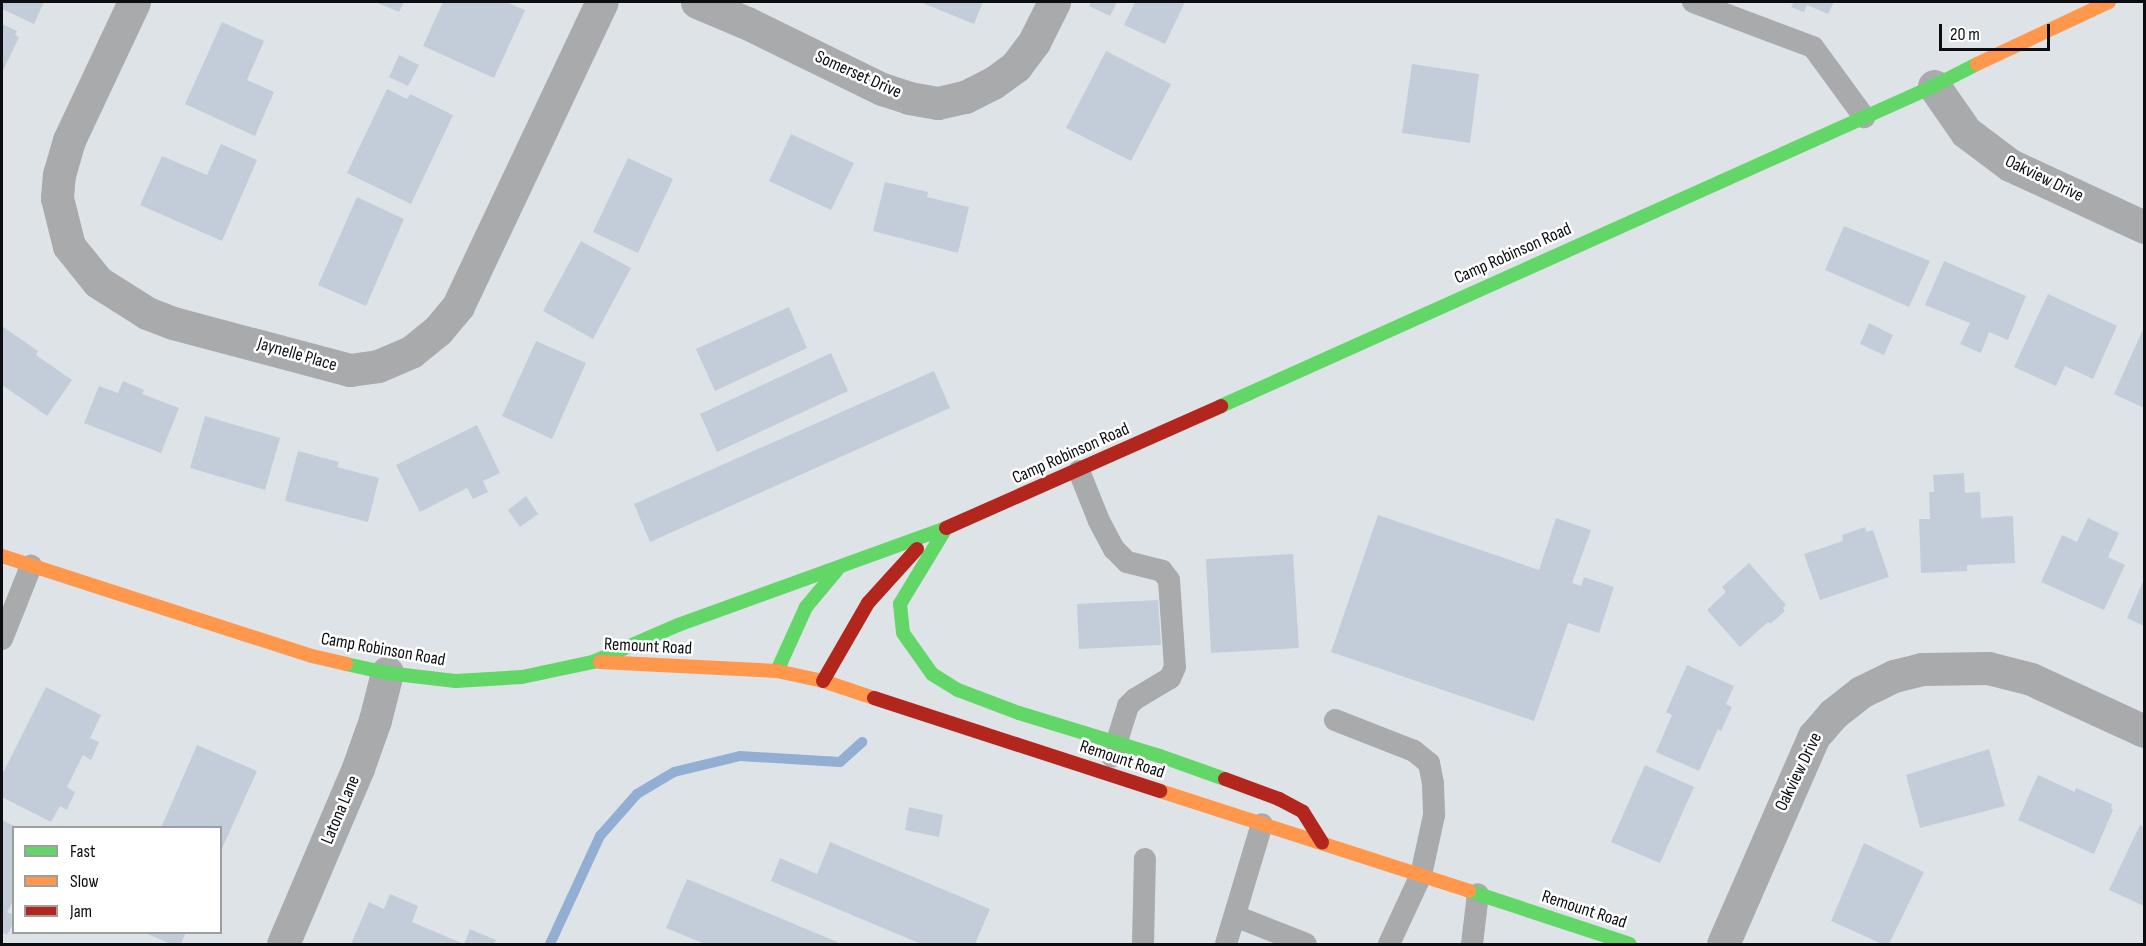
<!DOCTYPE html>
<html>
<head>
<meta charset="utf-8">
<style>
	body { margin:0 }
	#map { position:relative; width:2146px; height:946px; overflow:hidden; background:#dee3e8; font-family:"Sofia Sans Condensed",sans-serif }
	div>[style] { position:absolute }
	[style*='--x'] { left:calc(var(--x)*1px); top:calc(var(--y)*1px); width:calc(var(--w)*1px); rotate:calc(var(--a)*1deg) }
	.stream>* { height:10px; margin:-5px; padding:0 5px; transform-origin:5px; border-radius:5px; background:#92aed2 }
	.building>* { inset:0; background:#c3cdda }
	.lane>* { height:22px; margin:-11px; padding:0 11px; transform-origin:11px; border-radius:11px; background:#a8aaac }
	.street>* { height:33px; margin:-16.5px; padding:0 16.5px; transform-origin:16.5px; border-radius:16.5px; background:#a8aaac }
	.fast>* { height:14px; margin:-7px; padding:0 7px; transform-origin:7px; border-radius:7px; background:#63d668 }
	.slow>* { height:14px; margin:-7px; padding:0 7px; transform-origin:7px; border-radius:7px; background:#ff974d }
	.jam>* { height:14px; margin:-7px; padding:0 7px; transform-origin:7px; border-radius:7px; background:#b3261e }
	span { translate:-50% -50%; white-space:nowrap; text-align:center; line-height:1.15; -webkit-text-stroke:5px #fff; paint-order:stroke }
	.street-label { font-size:18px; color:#0b0d11 }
	.frame { position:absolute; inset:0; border:3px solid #0b0d11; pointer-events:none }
	.legend { position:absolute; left:12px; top:826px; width:210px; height:108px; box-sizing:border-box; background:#fff; border:2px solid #9d9ea0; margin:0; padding:8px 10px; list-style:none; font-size:18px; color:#0b0d11 }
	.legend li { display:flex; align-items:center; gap:12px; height:30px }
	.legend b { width:30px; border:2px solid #9d9ea0 }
	.scale { position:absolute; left:1939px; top:24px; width:111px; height:27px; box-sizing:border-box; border:3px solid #0b0d11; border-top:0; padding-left:8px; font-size:18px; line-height:21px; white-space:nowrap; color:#0b0d11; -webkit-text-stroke:4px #fff; paint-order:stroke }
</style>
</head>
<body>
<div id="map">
	<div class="stream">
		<i style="--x:550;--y:944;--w:119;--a:-65.2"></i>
		<i style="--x:600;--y:836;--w:56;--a:-48.6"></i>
		<i style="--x:637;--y:794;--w:43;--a:-30.7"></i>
		<i style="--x:674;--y:772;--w:68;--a:-13.6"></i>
		<i style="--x:740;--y:756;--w:100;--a:3.4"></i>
		<i style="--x:840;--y:762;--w:30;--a:-42"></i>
	</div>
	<div class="building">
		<i style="clip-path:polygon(2px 2px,44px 2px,34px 24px,2px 9px)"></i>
		<i style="clip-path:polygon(375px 2px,404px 2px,399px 12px)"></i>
		<i style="clip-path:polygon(443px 2px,506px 2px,525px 10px,494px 78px,423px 46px)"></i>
		<i style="clip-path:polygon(920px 2px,983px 2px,974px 24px)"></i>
		<i style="clip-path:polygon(1091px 2px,1117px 2px,1110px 16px,1089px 6px)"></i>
		<i style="clip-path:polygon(1135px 2px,1185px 2px,1165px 44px,1124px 25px)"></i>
		<i style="clip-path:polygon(1794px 2px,1834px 2px,1828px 14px,1807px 5px,1804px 12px,1791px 7px)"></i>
		<i style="clip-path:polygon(222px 22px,264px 41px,247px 80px,274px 92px,255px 136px,185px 104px)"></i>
		<i style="clip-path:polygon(2px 24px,17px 31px,15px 35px,19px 37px,2px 73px)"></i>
		<i style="clip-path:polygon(1106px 51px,1171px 84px,1131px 161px,1066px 128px)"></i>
		<i style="clip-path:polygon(399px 55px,419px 65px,408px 86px,389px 77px)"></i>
		<i style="clip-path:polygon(1412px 64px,1479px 74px,1470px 143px,1402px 133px)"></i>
		<i style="clip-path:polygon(387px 89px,407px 99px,410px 94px,453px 115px,411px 204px,347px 173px)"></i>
		<i style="clip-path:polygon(791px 134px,854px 163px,831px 210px,769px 181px)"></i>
		<i style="clip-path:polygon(221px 144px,257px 160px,222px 241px,140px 205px,162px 156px,207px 175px)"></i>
		<i style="clip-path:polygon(628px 158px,673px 179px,638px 253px,593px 232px)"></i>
		<i style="clip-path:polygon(885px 182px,928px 192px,927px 197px,969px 207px,958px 253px,873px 231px)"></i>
		<i style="clip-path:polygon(357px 197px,404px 219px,366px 306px,318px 285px)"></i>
		<i style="clip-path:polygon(1844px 226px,1930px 261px,1909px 307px,1825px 270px)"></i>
		<i style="clip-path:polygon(581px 241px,631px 268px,593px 339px,543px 311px)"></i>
		<i style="clip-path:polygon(1944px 261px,2026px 296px,2008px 340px,1989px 332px,1981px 353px,1960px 344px,1970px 323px,1925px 305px)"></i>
		<i style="clip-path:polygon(2048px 294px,2117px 326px,2093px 379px,2065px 366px,2056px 386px,2014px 367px)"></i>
		<i style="clip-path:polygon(789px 307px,807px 348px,715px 391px,696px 349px)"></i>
		<i style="clip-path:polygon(1869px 323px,1893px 335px,1884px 355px,1860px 344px)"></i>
		<i style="clip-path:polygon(2px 326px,38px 351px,36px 355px,72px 380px,47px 416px,2px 385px)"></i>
		<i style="clip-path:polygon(2144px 327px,2144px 408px,2114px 394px)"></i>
		<i style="clip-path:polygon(536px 341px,586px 363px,552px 439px,502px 416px)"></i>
		<i style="clip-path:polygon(831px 353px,848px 391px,717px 452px,700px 414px)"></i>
		<i style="clip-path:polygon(934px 371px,950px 408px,650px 542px,634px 504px)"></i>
		<i style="clip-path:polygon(123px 381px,144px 390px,142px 394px,179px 408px,161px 453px,84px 423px,99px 386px,118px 393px)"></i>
		<i style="clip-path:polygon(205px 416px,280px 438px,265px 490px,190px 468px)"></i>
		<i style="clip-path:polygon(477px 425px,500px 473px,483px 481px,488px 492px,473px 499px,467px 488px,420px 512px,396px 465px)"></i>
		<i style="clip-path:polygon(298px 451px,339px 462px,337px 467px,379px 478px,368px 522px,285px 501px)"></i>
		<i style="clip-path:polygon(1964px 473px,1965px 493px,1980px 492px,1981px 518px,2013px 516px,2015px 563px,1967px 565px,1967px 571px,1921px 573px,1919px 519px,1930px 519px,1929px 492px,1934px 492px,1933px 475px)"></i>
		<i style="clip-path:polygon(526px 496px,538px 514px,520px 527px,508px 510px)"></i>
		<i style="clip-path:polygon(1378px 515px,1539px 570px,1556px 518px,1591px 530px,1572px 583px,1581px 586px,1584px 577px,1614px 587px,1599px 633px,1568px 623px,1534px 721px,1331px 652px)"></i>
		<i style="clip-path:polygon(2088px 518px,2119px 533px,2108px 557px,2125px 565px,2104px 610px,2041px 582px,2062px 535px,2077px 542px)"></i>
		<i style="clip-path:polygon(1865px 527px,1866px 532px,1873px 530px,1889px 577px,1820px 600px,1804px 554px,1843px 541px,1842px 535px)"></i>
		<i style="clip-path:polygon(1293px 554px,1299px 648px,1211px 653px,1206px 559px)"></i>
		<i style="clip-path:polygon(1749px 563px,1786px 605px,1783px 608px,1785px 611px,1770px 624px,1768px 622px,1740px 647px,1707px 610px,1726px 592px,1722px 587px)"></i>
		<i style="clip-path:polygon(2144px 579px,2144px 626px,2127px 618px)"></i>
		<i style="clip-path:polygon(1158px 600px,1161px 645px,1079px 649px,1077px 604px)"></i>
		<i style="clip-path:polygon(1687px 665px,1734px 686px,1726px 704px,1732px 707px,1721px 731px,1718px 729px,1699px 771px,1656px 752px,1672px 715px,1666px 712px)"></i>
		<i style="clip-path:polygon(46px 687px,101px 715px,90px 738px,99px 742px,91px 760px,83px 755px,67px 787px,75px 792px,67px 810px,60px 806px,51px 822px,2px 797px,2px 775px)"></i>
		<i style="clip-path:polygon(197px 745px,257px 771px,220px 853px,220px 828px,161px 828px)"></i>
		<i style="clip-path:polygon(1989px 749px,2005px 806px,1920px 828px,1906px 775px)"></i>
		<i style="clip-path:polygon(1645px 765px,1694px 787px,1660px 863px,1611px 842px)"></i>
		<i style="clip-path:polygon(2038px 775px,2075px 792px,2076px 788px,2112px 804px,2111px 808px,2113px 810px,2094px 854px,2018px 820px)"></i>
		<i style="clip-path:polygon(909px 807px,943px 815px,939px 837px,905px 830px)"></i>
		<i style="clip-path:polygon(2px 820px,14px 826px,14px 900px,7px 912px,14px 915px,14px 922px,7px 935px,2px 932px)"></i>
		<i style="clip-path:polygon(2140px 825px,2144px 827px,2144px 906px,2109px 890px)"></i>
		<i style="clip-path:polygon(830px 842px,990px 909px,975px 944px,921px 944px,771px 881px,780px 858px,817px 874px)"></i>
		<i style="clip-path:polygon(1864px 843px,1924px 872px,1889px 944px,1882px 944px,1831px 921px)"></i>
		<i style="clip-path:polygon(687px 879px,842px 944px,705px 944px,666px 928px)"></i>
		<i style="clip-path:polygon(390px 894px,418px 906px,412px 922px,464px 944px,470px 929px,496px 940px,494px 944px,351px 944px,369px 902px,384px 909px)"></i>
		<i style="clip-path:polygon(143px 932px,186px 932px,181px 944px,171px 944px)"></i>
	</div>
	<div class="lane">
		<i style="--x:1693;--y:2;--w:128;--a:20.6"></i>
		<i style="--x:1813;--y:47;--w:87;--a:53.9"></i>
		<i style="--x:1079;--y:471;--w:54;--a:68.2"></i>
		<i style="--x:1099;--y:521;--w:32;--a:62"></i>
		<i style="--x:1114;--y:549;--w:18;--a:45"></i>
		<i style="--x:1127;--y:562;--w:36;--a:14"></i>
		<i style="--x:1162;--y:571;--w:11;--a:52"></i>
		<i style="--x:1169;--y:580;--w:87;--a:86.1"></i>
		<i style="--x:1175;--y:667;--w:12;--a:114"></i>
		<i style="--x:1170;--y:678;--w:41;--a:149"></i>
		<i style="--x:1135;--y:699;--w:10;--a:135"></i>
		<i style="--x:1128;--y:706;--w:53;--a:107.4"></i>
		<i style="--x:2;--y:639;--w:79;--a:-68.3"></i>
		<i style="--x:1335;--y:720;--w:85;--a:21.4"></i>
		<i style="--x:1414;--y:751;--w:19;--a:39"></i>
		<i style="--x:1429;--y:763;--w:21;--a:79"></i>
		<i style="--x:1433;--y:784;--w:31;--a:88"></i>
		<i style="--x:1434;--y:815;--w:61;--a:102.2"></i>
		<i style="--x:1421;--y:875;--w:76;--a:114.9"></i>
		<i style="--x:1235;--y:916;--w:76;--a:21.5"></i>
		<i style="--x:1143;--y:944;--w:85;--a:-88.7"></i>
		<i style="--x:1226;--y:944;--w:125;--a:-73.3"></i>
		<i style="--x:1472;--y:944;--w:50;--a:-83.2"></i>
	</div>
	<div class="street">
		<i style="--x:134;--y:2;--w:153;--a:115.2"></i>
		<i style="--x:69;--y:140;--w:35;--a:106"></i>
		<i style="--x:59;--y:174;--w:24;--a:95"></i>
		<i style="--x:57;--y:198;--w:49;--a:76"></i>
		<i style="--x:69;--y:246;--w:46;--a:51.1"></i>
		<i style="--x:98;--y:282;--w:58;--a:32.3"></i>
		<i style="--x:147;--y:313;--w:28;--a:21"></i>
		<i style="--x:173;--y:323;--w:183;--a:14.9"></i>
		<i style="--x:350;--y:370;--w:28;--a:-8"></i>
		<i style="--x:378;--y:366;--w:36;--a:-23"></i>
		<i style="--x:411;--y:352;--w:35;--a:-39"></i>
		<i style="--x:438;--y:330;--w:31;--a:-50"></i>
		<i style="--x:458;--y:306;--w:336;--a:-64.7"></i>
		<i style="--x:697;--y:2;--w:54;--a:22.8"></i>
		<i style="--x:747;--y:23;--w:150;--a:26.1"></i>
		<i style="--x:882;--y:89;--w:28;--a:18"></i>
		<i style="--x:909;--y:98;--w:29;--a:10"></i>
		<i style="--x:938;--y:103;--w:28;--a:-13"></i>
		<i style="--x:965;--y:97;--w:31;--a:-27"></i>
		<i style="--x:993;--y:83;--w:29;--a:-36"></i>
		<i style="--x:1016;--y:66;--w:30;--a:-53"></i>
		<i style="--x:1034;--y:42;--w:45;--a:-63.4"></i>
		<i style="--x:1934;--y:86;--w:56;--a:55.2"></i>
		<i style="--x:1966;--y:132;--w:55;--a:36.9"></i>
		<i style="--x:2010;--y:165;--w:148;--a:24.8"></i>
		<i style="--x:283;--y:944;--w:191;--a:-66.9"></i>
		<i style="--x:358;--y:768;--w:51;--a:-70.5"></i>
		<i style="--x:375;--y:720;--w:49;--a:-75.7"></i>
		<i style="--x:1723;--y:944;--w:227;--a:-66.4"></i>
		<i style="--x:1814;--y:736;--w:29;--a:-49"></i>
		<i style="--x:1833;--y:714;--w:36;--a:-38"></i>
		<i style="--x:1861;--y:692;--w:37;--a:-26"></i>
		<i style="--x:1894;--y:676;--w:29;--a:-14"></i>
		<i style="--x:1922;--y:669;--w:66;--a:-0.9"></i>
		<i style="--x:1988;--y:668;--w:44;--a:14.3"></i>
		<i style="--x:2031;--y:679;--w:124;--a:24.7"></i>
	</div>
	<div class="fast">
		<i style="--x:1221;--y:406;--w:782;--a:-24.17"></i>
		<i style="--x:1934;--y:86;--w:48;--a:-27.1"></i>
		<i style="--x:946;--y:528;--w:89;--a:121.2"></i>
		<i style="--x:900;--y:604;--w:29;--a:84"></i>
		<i style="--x:903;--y:633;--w:50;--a:54.7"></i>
		<i style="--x:932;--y:674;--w:31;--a:32"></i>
		<i style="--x:958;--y:690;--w:65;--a:20.7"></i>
		<i style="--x:1019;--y:713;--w:147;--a:17"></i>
		<i style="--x:1160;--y:756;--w:69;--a:19.5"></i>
		<i style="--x:346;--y:664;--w:42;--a:12.4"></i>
		<i style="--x:387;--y:673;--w:69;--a:6.6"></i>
		<i style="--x:456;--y:681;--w:66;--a:-3.5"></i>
		<i style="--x:522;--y:677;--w:73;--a:-11.9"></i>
		<i style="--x:593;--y:662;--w:93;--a:-23.5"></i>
		<i style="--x:678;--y:625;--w:285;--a:-19.9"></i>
		<i style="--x:777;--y:671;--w:70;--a:-65.6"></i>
		<i style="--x:806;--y:607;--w:48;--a:-50"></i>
		<i style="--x:1469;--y:891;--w:169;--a:18.2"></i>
	</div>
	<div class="slow">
		<i style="--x:1977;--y:64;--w:146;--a:-25.2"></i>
		<i style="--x:2;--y:556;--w:326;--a:17.9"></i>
		<i style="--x:312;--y:656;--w:35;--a:13"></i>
		<i style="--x:600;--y:662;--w:177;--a:2.9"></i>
		<i style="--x:777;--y:671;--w:47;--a:12.3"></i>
		<i style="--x:823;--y:681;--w:54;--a:18.4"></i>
		<i style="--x:1160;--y:791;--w:325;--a:17.9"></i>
	</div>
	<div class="jam">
		<i style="--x:946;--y:528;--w:301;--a:-23.9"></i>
		<i style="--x:823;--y:681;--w:90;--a:-60"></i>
		<i style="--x:868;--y:603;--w:73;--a:-47.8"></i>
		<i style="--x:874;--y:698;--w:301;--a:18"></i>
		<i style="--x:1225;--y:779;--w:58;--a:20.3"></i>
		<i style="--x:1279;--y:799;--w:27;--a:28"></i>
		<i style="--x:1303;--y:812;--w:36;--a:58"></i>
	</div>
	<div class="street-label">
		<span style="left:858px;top:75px;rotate:24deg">Somerset Drive</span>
		<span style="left:2044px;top:179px;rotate:26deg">Oakview Drive</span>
		<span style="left:1513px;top:254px;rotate:-24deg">Camp Robinson Road</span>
		<span style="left:297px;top:355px;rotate:16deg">Jaynelle Place</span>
		<span style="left:1071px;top:454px;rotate:-24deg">Camp Robinson Road</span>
		<span style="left:648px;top:647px;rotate:3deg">Remount Road</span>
		<span style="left:383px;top:650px;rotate:10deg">Camp Robinson Road</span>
		<span style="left:1122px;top:760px;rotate:18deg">Remount Road</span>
		<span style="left:1799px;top:772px;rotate:-64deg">Oakview Drive</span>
		<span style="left:341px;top:810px;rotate:-67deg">Latona Lane</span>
		<span style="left:1584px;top:910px;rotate:18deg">Remount Road</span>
	</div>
	<div class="frame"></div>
	<ul class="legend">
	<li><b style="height:8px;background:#63d668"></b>Fast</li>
	<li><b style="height:8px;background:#ff974d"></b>Slow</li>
	<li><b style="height:8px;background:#b3261e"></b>Jam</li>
	</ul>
	<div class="scale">20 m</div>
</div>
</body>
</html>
